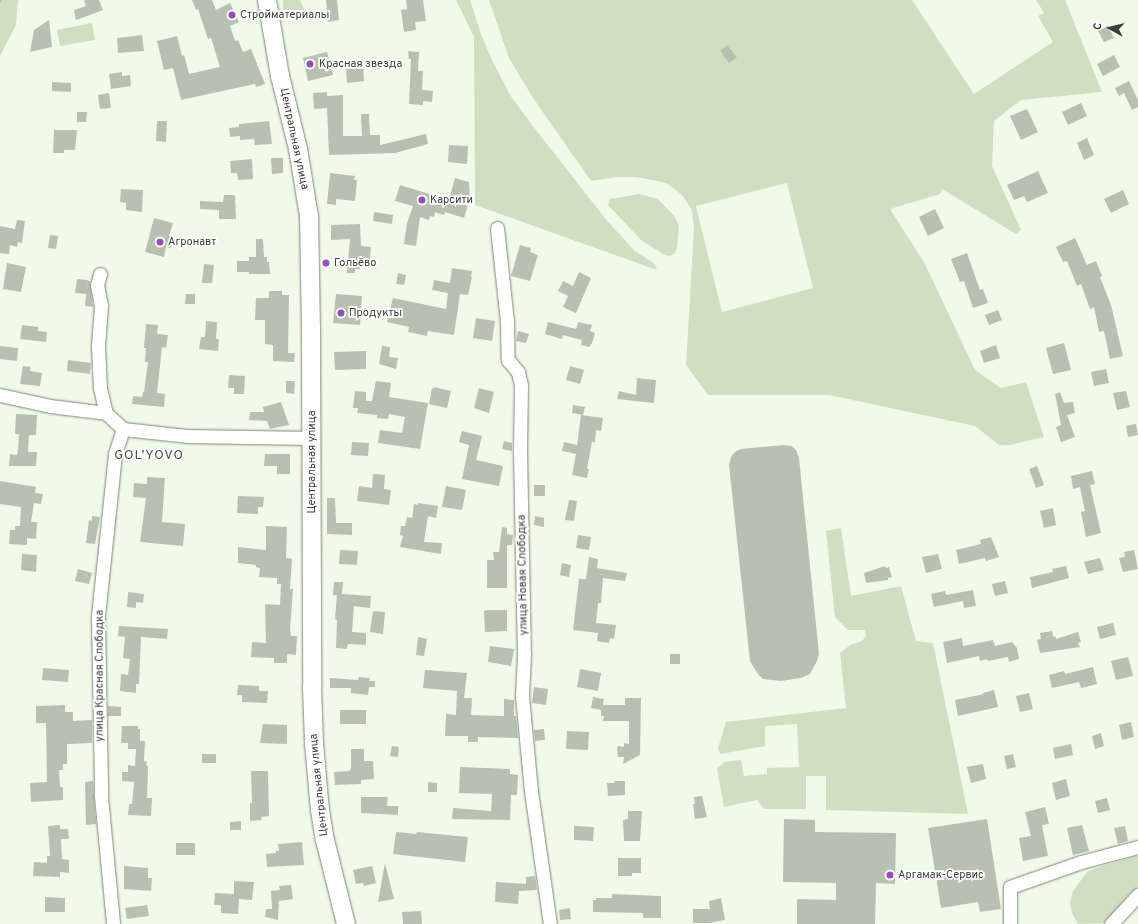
<!DOCTYPE html>
<html>
<head>
<meta charset="utf-8">
<style>
	body { margin:0 }
	#map { position:relative; width:1138px; height:924px; overflow:hidden; background:#f0fae9; font-family:Overpass,sans-serif }
	div>[style] { position:absolute }
	[style*='--x'] { left:calc(var(--x)*1px); top:calc(var(--y)*1px); width:calc(var(--w)*1px); rotate:calc(var(--a)*1deg) }
	.green>* { inset:0; background:#cfe0c2 }
	.stream>* { height:3px; margin:-1.5px; padding:0 1.5px; transform-origin:1.5px; border-radius:1.5px; background:#b2cc9e }
	.building>* { inset:0; background:#b8c1b1 }
	.roads { filter:drop-shadow(0 0 1px #7d8677) drop-shadow(0 0 1px #7d8677) }
	.minor>* { height:13px; margin:-6.5px; padding:0 6.5px; transform-origin:6.5px; border-radius:6.5px; background:#fff }
	.secondary>* { height:18px; margin:-9px; padding:0 9px; transform-origin:9px; border-radius:9px; background:#fff }
	.dots>* { width:11px; height:11px; translate:-50% -50%; box-sizing:border-box; border:2px solid #fff; border-radius:50% }
	span { translate:-50% -50%; white-space:nowrap; text-align:center; line-height:1.15; -webkit-text-stroke:3.5px #fff; paint-order:stroke }
	.poi-label { font-size:11px; color:#3a3e37 }
	.left { translate:0 -50%; text-align:left }
	.street-label { font-size:11px; color:#3a3e37 }
	.quarter-label { font-size:13px; color:#434b3d; letter-spacing:1px }
	.north { position:absolute; left:1090px; top:8px; width:40px; height:40px; -webkit-text-stroke:3px #fff; paint-order:stroke; rotate:278deg; font-size:11px; font-weight:700; line-height:16px; text-align:center; color:#3a3e37 }
	.north::after { content:''; display:block; margin:auto; width:14px; height:18px; background:#3a3e37; clip-path:polygon(50% 0,100% 100%,50% 72%,0 100%) }
</style>
</head>
<body>
<div id="map">
	<div class="green">
		<i style="clip-path:polygon(0 0,18px 0,16px 25px,0 56px)"></i>
		<i style="clip-path:polygon(283px 0,300px 0,304px 9px,302px 19px,289px 18px,283px 15px)"></i>
		<i style="clip-path:polygon(456px 0,470px 0,481px 34px,491px 58px,510px 95px,536px 130px,608px 222px,635px 251px,655px 264px,657px 270px,475px 205px,474px 37px)"></i>
		<i style="clip-path:polygon(evenodd,489px 0,912px 0,974px 94px,1053px 42px,1038px 16px,1044px 13px,1036px 0,1065px 0,1102px 92px,1021px 100px,994px 121px,992px 166px,1021px 230px,1016px 234px,942px 189px,940px 194px,890px 209px,925px 264px,975px 370px,1001px 388px,1026px 382px,1044px 437px,1010px 445px,999px 445px,975px 426px,829px 395px,708px 395px,686px 365px,694px 228px,692px 210px,682px 195px,668px 184px,658px 181px,636px 177px,617px 177px,591px 181px,533px 98px,509px 58px,489px 0,787px 183px,813px 288px,722px 312px,696px 206px,787px 183px)"></i>
		<i style="clip-path:polygon(92px 23px,95px 40px,60px 46px,57px 30px)"></i>
		<i style="clip-path:polygon(639px 194px,658px 199px,674px 216px,679px 225px,677px 248px,675px 253px,670px 256px,665px 255px,642px 241px,608px 205px,610px 199px)"></i>
		<i style="clip-path:polygon(841px 528px,851px 596px,901px 586px,916px 641px,933px 643px,968px 814px,826px 810px,826px 776px,806px 776px,806px 809px,764px 809px,757px 800px,724px 807px,717px 769px,724px 762px,741px 760px,744px 776px,767px 774px,767px 768px,799px 767px,797px 724px,765px 726px,765px 746px,720px 754px,718px 748px,726px 722px,846px 708px,840px 653px,850px 645px,862px 641px,866px 636px,865px 630px,848px 630px,835px 617px,826px 531px)"></i>
		<i style="clip-path:polygon(1138px 856px,1138px 887px,1129px 894px,1106px 923px,1078px 924px,1072px 913px,1070px 902px,1073px 891px,1087px 872px,1099px 867px)"></i>
	</div>
	<div class="stream">
		<i style="--x:0;--y:1;--w:1;--a:-90"></i>
	</div>
	<div class="building">
		<i style="clip-path:polygon(84px 0,99px 0,103px 10px,76px 20px,74px 10px,86px 6px)"></i>
		<i style="clip-path:polygon(192px 0,212px 0,216px 10px,230px 3px,239px 22px,230px 26px,235px 41px,238px 40px,243px 52px,251px 49px,265px 84px,256px 87px,255px 84px,181px 100px,173px 68px,164px 70px,157px 41px,177px 36px,182px 56px,184px 55px,189px 74px,220px 67px,211px 38px,208px 39px,198px 9px,196px 10px)"></i>
		<i style="clip-path:polygon(326px 0,337px 0,339px 20px,328px 22px)"></i>
		<i style="clip-path:polygon(406px 0,423px 0,426px 21px,415px 22px,416px 30px,404px 32px,401px 10px,407px 9px)"></i>
		<i style="clip-path:polygon(49px 20px,52px 47px,30px 52px,34px 30px)"></i>
		<i style="clip-path:polygon(1108px 26px,1114px 38px,1104px 42px,1098px 31px)"></i>
		<i style="clip-path:polygon(142px 35px,144px 51px,118px 53px,117px 38px)"></i>
		<i style="clip-path:polygon(727px 45px,737px 57px,729px 63px,720px 51px)"></i>
		<i style="clip-path:polygon(408px 51px,419px 52px,418px 71px,423px 71px,422px 90px,433px 91px,432px 102px,423px 101px,423px 105px,409px 104px,411px 59px,409px 59px)"></i>
		<i style="clip-path:polygon(327px 52px,333px 75px,308px 81px,303px 58px)"></i>
		<i style="clip-path:polygon(1114px 55px,1120px 67px,1103px 76px,1097px 64px)"></i>
		<i style="clip-path:polygon(363px 66px,364px 81px,347px 83px,346px 67px)"></i>
		<i style="clip-path:polygon(122px 72px,122px 76px,130px 75px,131px 86px,111px 89px,109px 74px)"></i>
		<i style="clip-path:polygon(1129px 81px,1138px 100px,1138px 107px,1132px 110px,1124px 93px,1119px 96px,1115px 88px)"></i>
		<i style="clip-path:polygon(52px 82px,71px 83px,71px 92px,52px 91px)"></i>
		<i style="clip-path:polygon(327px 92px,327px 96px,343px 95px,343px 136px,362px 136px,361px 114px,369px 114px,370px 135px,380px 135px,380px 145px,426px 134px,428px 144px,395px 153px,329px 155px,327px 108px,314px 109px,313px 93px)"></i>
		<i style="clip-path:polygon(109px 93px,111px 108px,100px 109px,98px 95px)"></i>
		<i style="clip-path:polygon(1081px 103px,1087px 116px,1068px 125px,1062px 112px)"></i>
		<i style="clip-path:polygon(1027px 109px,1038px 132px,1021px 140px,1010px 116px)"></i>
		<i style="clip-path:polygon(77px 112px,87px 112px,86px 122px,77px 122px)"></i>
		<i style="clip-path:polygon(157px 121px,167px 121px,166px 142px,156px 141px)"></i>
		<i style="clip-path:polygon(269px 121px,272px 144px,255px 145px,254px 139px,240px 140px,240px 136px,230px 137px,229px 128px,239px 127px,239px 124px)"></i>
		<i style="clip-path:polygon(54px 130px,77px 130px,75px 150px,64px 150px,64px 153px,53px 153px)"></i>
		<i style="clip-path:polygon(1087px 138px,1094px 155px,1084px 160px,1077px 143px)"></i>
		<i style="clip-path:polygon(449px 145px,468px 146px,467px 164px,448px 162px)"></i>
		<i style="clip-path:polygon(271px 158px,283px 158px,283px 173px,272px 174px)"></i>
		<i style="clip-path:polygon(252px 159px,253px 179px,238px 180px,237px 173px,231px 173px,230px 161px)"></i>
		<i style="clip-path:polygon(1038px 171px,1048px 193px,1027px 202px,1024px 196px,1014px 200px,1007px 185px)"></i>
		<i style="clip-path:polygon(330px 173px,355px 176px,354px 180px,357px 180px,355px 201px,336px 199px,336px 205px,327px 204px)"></i>
		<i style="clip-path:polygon(455px 178px,469px 182px,470px 199px,464px 218px,445px 212px,444px 215px,435px 212px,434px 217px,430px 216px,429px 220px,420px 217px,416px 246px,404px 244px,407px 223px,413px 206px,395px 201px,400px 185px,449px 200px)"></i>
		<i style="clip-path:polygon(121px 189px,143px 190px,142px 212px,126px 210px,126px 203px,120px 202px)"></i>
		<i style="clip-path:polygon(1123px 190px,1129px 204px,1111px 213px,1104px 199px)"></i>
		<i style="clip-path:polygon(224px 195px,235px 195px,236px 219px,219px 219px,219px 210px,200px 209px,200px 201px,223px 202px)"></i>
		<i style="clip-path:polygon(935px 209px,944px 228px,928px 236px,919px 217px)"></i>
		<i style="clip-path:polygon(374px 212px,393px 215px,392px 224px,373px 221px)"></i>
		<i style="clip-path:polygon(154px 218px,173px 223px,169px 236px,174px 237px,171px 248px,166px 247px,164px 257px,145px 252px)"></i>
		<i style="clip-path:polygon(17px 220px,25px 221px,22px 243px,18px 242px,17px 247px,10px 245px,9px 254px,0 253px,0 226px,15px 229px)"></i>
		<i style="clip-path:polygon(360px 224px,361px 246px,371px 247px,370px 260px,360px 260px,360px 269px,355px 269px,355px 273px,347px 273px,350px 239px,331px 240px,331px 225px)"></i>
		<i style="clip-path:polygon(50px 235px,58px 236px,56px 249px,48px 248px)"></i>
		<i style="clip-path:polygon(1075px 238px,1087px 265px,1096px 261px,1102px 276px,1100px 277px,1111px 305px,1123px 356px,1110px 359px,1104px 331px,1099px 332px,1094px 307px,1090px 309px,1081px 284px,1077px 286px,1067px 261px,1063px 262px,1056px 247px)"></i>
		<i style="clip-path:polygon(256px 239px,263px 239px,264px 257px,267px 257px,267px 262px,269px 262px,270px 274px,249px 274px,249px 272px,237px 272px,237px 261px,249px 261px,249px 257px,256px 257px)"></i>
		<i style="clip-path:polygon(520px 245px,531px 248px,530px 252px,538px 255px,530px 281px,511px 276px)"></i>
		<i style="clip-path:polygon(967px 253px,980px 290px,983px 289px,988px 303px,973px 308px,964px 281px,960px 282px,951px 259px)"></i>
		<i style="clip-path:polygon(7px 263px,26px 267px,21px 292px,3px 289px)"></i>
		<i style="clip-path:polygon(204px 264px,214px 265px,212px 283px,202px 283px)"></i>
		<i style="clip-path:polygon(452px 268px,472px 271px,471px 277px,472px 277px,468px 295px,460px 294px,454px 335px,428px 331px,427px 336px,408px 332px,409px 327px,387px 322px,393px 298px,446px 309px,448px 293px,432px 290px,434px 280px,450px 283px)"></i>
		<i style="clip-path:polygon(579px 272px,591px 278px,576px 313px,563px 307px,568px 296px,558px 291px,563px 281px,573px 286px)"></i>
		<i style="clip-path:polygon(398px 273px,406px 275px,404px 285px,396px 284px)"></i>
		<i style="clip-path:polygon(77px 279px,88px 280px,87px 292px,88px 281px,90px 281px,93px 307px,85px 306px,86px 294px,75px 293px)"></i>
		<i style="clip-path:polygon(269px 291px,282px 291px,282px 295px,289px 295px,288px 353px,295px 353px,294px 362px,273px 361px,273px 345px,265px 344px,265px 320px,255px 320px,256px 298px,269px 298px)"></i>
		<i style="clip-path:polygon(186px 294px,195px 294px,195px 304px,185px 304px)"></i>
		<i style="clip-path:polygon(336px 294px,362px 296px,360px 325px,333px 323px)"></i>
		<i style="clip-path:polygon(998px 310px,1002px 320px,989px 325px,985px 315px)"></i>
		<i style="clip-path:polygon(476px 318px,495px 321px,492px 341px,473px 338px)"></i>
		<i style="clip-path:polygon(206px 321px,217px 322px,216px 339px,219px 339px,218px 351px,199px 349px,201px 337px,205px 337px)"></i>
		<i style="clip-path:polygon(548px 322px,576px 329px,578px 322px,592px 325px,590px 331px,595px 333px,592px 343px,589px 347px,581px 345px,582px 340px,563px 335px,562px 339px,545px 334px)"></i>
		<i style="clip-path:polygon(146px 324px,158px 325px,157px 334px,168px 335px,166px 348px,162px 347px,157px 393px,165px 394px,164px 407px,132px 404px,133px 396px,142px 397px,143px 392px,144px 392px,148px 362px,145px 362px,146px 348px,144px 348px)"></i>
		<i style="clip-path:polygon(22px 325px,38px 327px,38px 331px,47px 332px,46px 342px,20px 339px)"></i>
		<i style="clip-path:polygon(518px 331px,529px 334px,526px 343px,516px 341px)"></i>
		<i style="clip-path:polygon(1064px 343px,1071px 370px,1053px 374px,1046px 348px)"></i>
		<i style="clip-path:polygon(996px 345px,1000px 358px,984px 363px,980px 351px)"></i>
		<i style="clip-path:polygon(0 346px,18px 348px,17px 361px,0 359px)"></i>
		<i style="clip-path:polygon(382px 346px,390px 347px,389px 357px,398px 358px,396px 369px,379px 364px)"></i>
		<i style="clip-path:polygon(366px 351px,366px 369px,335px 370px,334px 352px)"></i>
		<i style="clip-path:polygon(68px 360px,91px 363px,90px 374px,67px 371px)"></i>
		<i style="clip-path:polygon(23px 366px,31px 367px,30px 371px,42px 373px,40px 386px,20px 384px)"></i>
		<i style="clip-path:polygon(570px 366px,584px 370px,580px 384px,566px 380px)"></i>
		<i style="clip-path:polygon(1106px 369px,1109px 383px,1094px 386px,1091px 372px)"></i>
		<i style="clip-path:polygon(229px 375px,245px 376px,244px 394px,234px 394px,234px 388px,228px 388px)"></i>
		<i style="clip-path:polygon(637px 378px,656px 380px,654px 403px,617px 399px,619px 391px,636px 395px)"></i>
		<i style="clip-path:polygon(286px 381px,295px 381px,294px 394px,286px 393px)"></i>
		<i style="clip-path:polygon(376px 381px,391px 383px,389px 397px,428px 403px,420px 449px,378px 443px,380px 430px,402px 433px,405px 417px,389px 414px,388px 419px,377px 418px,377px 415px,357px 413px,358px 408px,353px 408px,355px 391px,366px 392px,366px 401px,372px 401px)"></i>
		<i style="clip-path:polygon(434px 387px,451px 391px,447px 408px,429px 404px,432px 388px,434px 389px)"></i>
		<i style="clip-path:polygon(479px 388px,494px 392px,489px 413px,474px 408px)"></i>
		<i style="clip-path:polygon(1126px 391px,1130px 407px,1117px 410px,1113px 393px)"></i>
		<i style="clip-path:polygon(1060px 392px,1064px 403px,1073px 402px,1075px 413px,1067px 415px,1075px 437px,1061px 442px,1056px 427px,1061px 425px,1055px 394px)"></i>
		<i style="clip-path:polygon(281px 402px,289px 425px,270px 429px,267px 421px,249px 420px,250px 412px,264px 412px,263px 407px)"></i>
		<i style="clip-path:polygon(573px 405px,585px 407px,583px 415px,572px 413px)"></i>
		<i style="clip-path:polygon(16px 414px,37px 415px,36px 435px,29px 435px,28px 452px,37px 452px,36px 466px,9px 466px,10px 454px,17px 455px,18px 451px,19px 434px,15px 434px)"></i>
		<i style="clip-path:polygon(581px 415px,603px 418px,601px 431px,596px 430px,595px 442px,592px 442px,587px 469px,589px 469px,587px 478px,572px 475px,576px 454px,562px 451px,564px 442px,577px 445px)"></i>
		<i style="clip-path:polygon(1136px 424px,1138px 435px,1128px 437px,1126px 426px)"></i>
		<i style="clip-path:polygon(462px 431px,482px 436px,476px 460px,503px 466px,499px 486px,462px 479px,469px 445px,459px 442px)"></i>
		<i style="clip-path:polygon(504px 441px,512px 443px,512px 451px,502px 449px)"></i>
		<i style="clip-path:polygon(352px 442px,369px 443px,368px 456px,351px 455px)"></i>
		<i style="clip-path:polygon(784px 445px,791px 446px,796px 450px,799px 458px,819px 654px,817px 661px,810px 674px,801px 678px,781px 681px,763px 679px,758px 674px,750px 661px,729px 465px,731px 457px,735px 452px,741px 449px)"></i>
		<i style="clip-path:polygon(265px 454px,290px 454px,290px 474px,277px 474px,277px 466px,264px 466px)"></i>
		<i style="clip-path:polygon(1037px 466px,1044px 485px,1036px 488px,1029px 469px)"></i>
		<i style="clip-path:polygon(1092px 471px,1095px 484px,1090px 485px,1101px 533px,1086px 537px,1081px 512px,1085px 511px,1080px 487px,1073px 489px,1071px 476px)"></i>
		<i style="clip-path:polygon(373px 474px,385px 475px,384px 489px,391px 490px,389px 505px,357px 501px,359px 486px,372px 488px)"></i>
		<i style="clip-path:polygon(147px 477px,165px 478px,162px 522px,185px 524px,183px 546px,140px 542px,146px 498px,133px 497px,134px 483px,147px 484px)"></i>
		<i style="clip-path:polygon(0 481px,36px 487px,35px 493px,43px 494px,41px 504px,34px 503px,31px 522px,37px 522px,36px 539px,27px 538px,27px 545px,9px 544px,10px 530px,15px 530px,15px 526px,20px 526px,21px 507px,0 504px)"></i>
		<i style="clip-path:polygon(534px 485px,545px 485px,545px 496px,534px 496px)"></i>
		<i style="clip-path:polygon(446px 486px,466px 490px,462px 510px,442px 507px)"></i>
		<i style="clip-path:polygon(238px 496px,264px 497px,263px 507px,258px 507px,258px 514px,237px 513px)"></i>
		<i style="clip-path:polygon(327px 498px,335px 498px,336px 523px,352px 523px,352px 535px,327px 534px)"></i>
		<i style="clip-path:polygon(569px 500px,577px 501px,574px 521px,565px 520px)"></i>
		<i style="clip-path:polygon(418px 503px,438px 506px,436px 518px,428px 516px,424px 542px,442px 543px,441px 554px,400px 547px,403px 536px,400px 535px,401px 526px,405px 526px,407px 517px,412px 518px,414px 504px,418px 505px)"></i>
		<i style="clip-path:polygon(1053px 508px,1056px 525px,1044px 528px,1040px 511px)"></i>
		<i style="clip-path:polygon(92px 516px,100px 517px,95px 544px,86px 543px,89px 520px,92px 521px)"></i>
		<i style="clip-path:polygon(535px 516px,544px 518px,544px 527px,534px 525px)"></i>
		<i style="clip-path:polygon(266px 526px,287px 527px,286px 558px,292px 559px,290px 589px,293px 589px,290px 630px,291px 636px,297px 636px,296px 655px,287px 654px,287px 663px,274px 663px,274px 658px,251px 657px,252px 642px,266px 643px,265px 604px,280px 605px,281px 584px,277px 584px,277px 578px,259px 577px,260px 568px,256px 567px,256px 565px,238px 563px,238px 547px,266px 550px)"></i>
		<i style="clip-path:polygon(502px 527px,507px 528px,507px 534px,513px 535px,512px 545px,507px 545px,507px 588px,487px 588px,487px 560px,494px 560px,493px 552px,499px 552px)"></i>
		<i style="clip-path:polygon(578px 535px,591px 537px,589px 550px,576px 548px)"></i>
		<i style="clip-path:polygon(991px 537px,999px 557px,986px 561px,985px 558px,959px 564px,956px 550px,981px 544px,980px 540px)"></i>
		<i style="clip-path:polygon(340px 550px,358px 551px,357px 565px,339px 564px)"></i>
		<i style="clip-path:polygon(1134px 550px,1138px 569px,1123px 572px,1119px 558px,1125px 557px,1124px 552px)"></i>
		<i style="clip-path:polygon(22px 554px,37px 555px,36px 572px,21px 570px)"></i>
		<i style="clip-path:polygon(938px 554px,942px 569px,926px 573px,922px 557px)"></i>
		<i style="clip-path:polygon(589px 557px,598px 559px,597px 568px,627px 573px,625px 581px,603px 578px,601px 603px,598px 603px,596px 623px,616px 625px,614px 639px,610px 638px,609px 643px,597px 641px,598px 633px,573px 630px,579px 579px,586px 579px)"></i>
		<i style="clip-path:polygon(1100px 558px,1104px 570px,1088px 574px,1084px 562px)"></i>
		<i style="clip-path:polygon(562px 563px,571px 565px,569px 577px,560px 575px)"></i>
		<i style="clip-path:polygon(885px 566px,886px 568px,889px 567px,892px 577px,888px 578px,888px 580px,866px 583px,864px 573px)"></i>
		<i style="clip-path:polygon(1066px 566px,1069px 578px,1032px 588px,1030px 577px,1053px 572px,1052px 569px)"></i>
		<i style="clip-path:polygon(78px 569px,92px 573px,89px 584px,75px 581px)"></i>
		<i style="clip-path:polygon(1005px 581px,1008px 593px,995px 596px,992px 584px)"></i>
		<i style="clip-path:polygon(334px 582px,343px 582px,342px 594px,371px 596px,370px 608px,354px 606px,352px 632px,366px 633px,366px 645px,348px 644px,347px 649px,336px 648px,337px 620px,335px 619px,337px 595px,333px 595px)"></i>
		<i style="clip-path:polygon(973px 590px,976px 606px,964px 608px,963px 601px,934px 607px,931px 594px,945px 591px,946px 595px)"></i>
		<i style="clip-path:polygon(128px 592px,144px 594px,143px 603px,136px 602px,136px 608px,127px 607px)"></i>
		<i style="clip-path:polygon(488px 610px,507px 610px,507px 631px,485px 632px,484px 611px)"></i>
		<i style="clip-path:polygon(373px 611px,385px 612px,383px 634px,370px 632px)"></i>
		<i style="clip-path:polygon(1113px 623px,1116px 635px,1100px 639px,1097px 627px)"></i>
		<i style="clip-path:polygon(119px 626px,168px 629px,167px 639px,141px 637px,139px 684px,136px 684px,136px 693px,120px 691px,121px 674px,128px 675px,130px 659px,123px 658px,125px 637px,118px 636px)"></i>
		<i style="clip-path:polygon(1052px 631px,1053px 637px,1055px 636px,1056px 639px,1078px 632px,1081px 642px,1078px 643px,1080px 647px,1040px 653px,1037px 640px,1041px 639px,1040px 633px)"></i>
		<i style="clip-path:polygon(418px 637px,427px 639px,424px 656px,416px 655px)"></i>
		<i style="clip-path:polygon(962px 638px,963px 646px,993px 640px,995px 646px,1012px 642px,1017px 648px,1019px 659px,1009px 662px,1008px 657px,988px 661px,987px 659px,980px 661px,979px 656px,947px 663px,943px 642px)"></i>
		<i style="clip-path:polygon(490px 646px,514px 649px,511px 666px,488px 662px)"></i>
		<i style="clip-path:polygon(670px 654px,680px 654px,680px 664px,670px 664px)"></i>
		<i style="clip-path:polygon(1128px 657px,1133px 676px,1116px 680px,1111px 661px)"></i>
		<i style="clip-path:polygon(1093px 667px,1097px 684px,1081px 688px,1079px 682px,1052px 688px,1049px 675px,1064px 671px,1065px 674px)"></i>
		<i style="clip-path:polygon(43px 668px,69px 670px,68px 682px,42px 680px)"></i>
		<i style="clip-path:polygon(580px 669px,601px 673px,598px 691px,577px 687px)"></i>
		<i style="clip-path:polygon(425px 670px,467px 673px,464px 698px,472px 698px,471px 715px,504px 716px,504px 699px,514px 700px,514px 716px,516px 716px,518px 738px,478px 737px,478px 742px,468px 742px,468px 736px,445px 736px,446px 714px,456px 715px,457px 691px,423px 688px)"></i>
		<i style="clip-path:polygon(359px 677px,370px 678px,369px 681px,375px 681px,375px 687px,369px 687px,368px 695px,351px 693px,351px 688px,330px 688px,330px 678px,358px 680px)"></i>
		<i style="clip-path:polygon(238px 685px,259px 686px,259px 691px,268px 691px,267px 703px,242px 702px,242px 695px,237px 695px)"></i>
		<i style="clip-path:polygon(534px 687px,548px 689px,546px 705px,532px 703px)"></i>
		<i style="clip-path:polygon(994px 690px,998px 707px,958px 716px,955px 700px,984px 694px,983px 693px)"></i>
		<i style="clip-path:polygon(1029px 693px,1033px 709px,1020px 712px,1016px 696px)"></i>
		<i style="clip-path:polygon(593px 697px,604px 699px,603px 705px,625px 705px,625px 698px,641px 698px,640px 755px,623px 764px,624px 757px,618px 757px,617px 748px,618px 746px,624px 747px,624px 743px,629px 744px,629px 721px,603px 721px,604px 716px,601px 716px,601px 710px,591px 708px)"></i>
		<i style="clip-path:polygon(65px 705px,65px 712px,73px 712px,73px 721px,92px 720px,92px 743px,67px 744px,67px 764px,63px 764px,63px 770px,59px 770px,60px 787px,63px 787px,63px 800px,31px 802px,30px 783px,47px 782px,46px 723px,36px 723px,36px 706px)"></i>
		<i style="clip-path:polygon(108px 706px,121px 707px,121px 716px,108px 716px)"></i>
		<i style="clip-path:polygon(340px 710px,366px 710px,366px 724px,340px 724px)"></i>
		<i style="clip-path:polygon(1131px 722px,1134px 737px,1122px 740px,1119px 725px)"></i>
		<i style="clip-path:polygon(263px 724px,287px 725px,287px 744px,260px 743px)"></i>
		<i style="clip-path:polygon(122px 726px,138px 726px,138px 729px,140px 729px,140px 741px,145px 741px,144px 761px,147px 762px,146px 766px,148px 766px,147px 798px,152px 798px,151px 816px,128px 815px,129px 804px,132px 804px,134px 782px,122px 781px,122px 772px,128px 772px,128px 765px,135px 766px,136px 749px,128px 749px,128px 743px,121px 743px)"></i>
		<i style="clip-path:polygon(544px 729px,545px 740px,535px 741px,534px 730px)"></i>
		<i style="clip-path:polygon(567px 731px,589px 732px,588px 750px,566px 749px)"></i>
		<i style="clip-path:polygon(1101px 733px,1104px 746px,1095px 749px,1092px 736px)"></i>
		<i style="clip-path:polygon(1071px 744px,1073px 755px,1055px 759px,1053px 748px)"></i>
		<i style="clip-path:polygon(392px 746px,399px 747px,398px 757px,390px 756px)"></i>
		<i style="clip-path:polygon(351px 749px,364px 749px,364px 761px,373px 761px,374px 779px,361px 780px,361px 784px,335px 785px,334px 772px,349px 771px,351px 769px)"></i>
		<i style="clip-path:polygon(202px 754px,216px 754px,216px 763px,202px 763px)"></i>
		<i style="clip-path:polygon(1013px 754px,1016px 767px,1007px 769px,1004px 756px)"></i>
		<i style="clip-path:polygon(983px 764px,986px 779px,971px 783px,967px 767px)"></i>
		<i style="clip-path:polygon(460px 767px,510px 769px,510px 774px,518px 775px,517px 795px,511px 795px,510px 820px,452px 819px,453px 808px,491px 811px,492px 794px,459px 793px)"></i>
		<i style="clip-path:polygon(251px 771px,268px 771px,269px 816px,261px 817px,262px 820px,250px 821px,250px 803px,252px 803px)"></i>
		<i style="clip-path:polygon(1066px 779px,1070px 796px,1056px 800px,1052px 783px)"></i>
		<i style="clip-path:polygon(93px 781px,96px 824px,86px 825px,85px 782px)"></i>
		<i style="clip-path:polygon(614px 781px,625px 781px,625px 795px,608px 796px,607px 783px,615px 783px)"></i>
		<i style="clip-path:polygon(428px 782px,437px 783px,437px 792px,428px 792px)"></i>
		<i style="clip-path:polygon(702px 796px,707px 817px,695px 819px,693px 804px,695px 804px,694px 797px)"></i>
		<i style="clip-path:polygon(361px 797px,388px 797px,387px 806px,398px 806px,398px 815px,361px 813px)"></i>
		<i style="clip-path:polygon(1107px 798px,1110px 810px,1098px 813px,1095px 801px)"></i>
		<i style="clip-path:polygon(1045px 807px,1049px 824px,1042px 825px,1048px 856px,1023px 861px,1019px 838px,1031px 836px,1025px 812px)"></i>
		<i style="clip-path:polygon(628px 811px,642px 811px,640px 841px,624px 841px,623px 820px,628px 819px)"></i>
		<i style="clip-path:polygon(784px 819px,815px 820px,815px 832px,896px 833px,895px 884px,876px 883px,875px 924px,797px 924px,797px 899px,836px 900px,836px 883px,783px 882px)"></i>
		<i style="clip-path:polygon(987px 819px,1001px 909px,980px 912px,978px 902px,941px 908px,928px 828px)"></i>
		<i style="clip-path:polygon(241px 821px,241px 830px,230px 830px,230px 822px)"></i>
		<i style="clip-path:polygon(60px 825px,60px 829px,68px 829px,69px 839px,61px 839px,62px 859px,69px 860px,69px 873px,60px 872px,60px 877px,33px 876px,34px 862px,47px 863px,47px 856px,50px 856px,48px 826px)"></i>
		<i style="clip-path:polygon(1082px 825px,1089px 851px,1073px 855px,1067px 828px)"></i>
		<i style="clip-path:polygon(574px 826px,594px 827px,593px 841px,574px 840px)"></i>
		<i style="clip-path:polygon(1125px 826px,1128px 841px,1118px 844px,1114px 828px)"></i>
		<i style="clip-path:polygon(396px 832px,416px 834px,417px 832px,468px 837px,465px 862px,393px 854px)"></i>
		<i style="clip-path:polygon(302px 842px,304px 865px,267px 867px,266px 854px,276px 853px,276px 851px,279px 851px,278px 844px)"></i>
		<i style="clip-path:polygon(176px 843px,195px 843px,195px 855px,176px 855px)"></i>
		<i style="clip-path:polygon(618px 858px,641px 858px,641px 873px,632px 873px,632px 876px,618px 876px)"></i>
		<i style="clip-path:polygon(385px 863px,394px 899px,378px 902px)"></i>
		<i style="clip-path:polygon(124px 866px,148px 868px,148px 878px,152px 878px,151px 891px,124px 889px)"></i>
		<i style="clip-path:polygon(372px 866px,376px 883px,364px 886px,363px 883px,356px 884px,353px 870px)"></i>
		<i style="clip-path:polygon(535px 876px,537px 890px,519px 891px,518px 904px,495px 902px,496px 882px,526px 884px,526px 877px)"></i>
		<i style="clip-path:polygon(234px 881px,254px 882px,252px 900px,239px 899px,238px 914px,221px 913px,221px 905px,214px 905px,215px 893px,234px 894px)"></i>
		<i style="clip-path:polygon(291px 885px,293px 899px,279px 901px,278px 920px,265px 917px,266px 909px,272px 909px,271px 891px,280px 890px,279px 886px)"></i>
		<i style="clip-path:polygon(612px 894px,661px 896px,661px 918px,643px 918px,643px 913px,593px 912px,593px 900px,596px 900px,596px 898px,612px 898px)"></i>
		<i style="clip-path:polygon(45px 897px,65px 898px,65px 912px,45px 912px)"></i>
		<i style="clip-path:polygon(721px 898px,725px 920px,709px 923px,693px 923px,693px 909px,710px 909px,709px 901px)"></i>
		<i style="clip-path:polygon(147px 905px,149px 916px,127px 919px,125px 908px)"></i>
		<i style="clip-path:polygon(570px 908px,571px 919px,560px 920px,559px 910px)"></i>
		<i style="clip-path:polygon(421px 911px,422px 924px,403px 924px,402px 912px)"></i>
	</div>
	<div class="roads">
		<div class="minor">
			<i style="--x:497;--y:228;--w:94;--a:83.9"></i>
			<i style="--x:507;--y:321;--w:39;--a:89"></i>
			<i style="--x:508;--y:360;--w:16;--a:50"></i>
			<i style="--x:518;--y:372;--w:13;--a:77"></i>
			<i style="--x:521;--y:385;--w:66;--a:90.9"></i>
			<i style="--x:520;--y:451;--w:203;--a:88.9"></i>
			<i style="--x:524;--y:654;--w:42;--a:92.7"></i>
			<i style="--x:522;--y:696;--w:95;--a:84.6"></i>
			<i style="--x:531;--y:791;--w:134;--a:81.9"></i>
			<i style="--x:100;--y:274;--w:11;--a:105"></i>
			<i style="--x:97;--y:285;--w:21;--a:79"></i>
			<i style="--x:101;--y:306;--w:40;--a:94.3"></i>
			<i style="--x:98;--y:346;--w:42;--a:87.3"></i>
			<i style="--x:100;--y:388;--w:26;--a:77"></i>
			<i style="--x:106;--y:413;--w:23;--a:43"></i>
			<i style="--x:123;--y:429;--w:26;--a:108"></i>
			<i style="--x:115;--y:454;--w:163;--a:96"></i>
			<i style="--x:98;--y:616;--w:180;--a:89"></i>
			<i style="--x:101;--y:796;--w:129;--a:84.6"></i>
			<i style="--x:0;--y:395;--w:51;--a:12.4"></i>
			<i style="--x:50;--y:406;--w:56;--a:7.1"></i>
			<i style="--x:123;--y:429;--w:64;--a:6.2"></i>
			<i style="--x:187;--y:436;--w:125;--a:0.9"></i>
			<i style="--x:1010;--y:924;--w:37;--a:-90"></i>
			<i style="--x:1010;--y:887;--w:75;--a:-19.4"></i>
			<i style="--x:1081;--y:862;--w:59;--a:-14.7"></i>
			<i style="--x:1111;--y:924;--w:40;--a:-47"></i>
		</div>
		<div class="secondary">
			<i style="--x:267;--y:0;--w:77;--a:80.3"></i>
			<i style="--x:280;--y:76;--w:75;--a:76.1"></i>
			<i style="--x:298;--y:149;--w:68;--a:80.7"></i>
			<i style="--x:309;--y:216;--w:113;--a:89"></i>
			<i style="--x:311;--y:329;--w:359;--a:89.8"></i>
			<i style="--x:312;--y:688;--w:55;--a:87.9"></i>
			<i style="--x:314;--y:743;--w:67;--a:84.9"></i>
			<i style="--x:320;--y:810;--w:30;--a:81"></i>
			<i style="--x:325;--y:840;--w:87;--a:76"></i>
		</div>
	</div>
	<div class="dots">
		<i style="left:232px;top:15px;background:#964cbe"></i>
		<i style="left:310px;top:64px;background:#964cbe"></i>
		<i style="left:422px;top:200px;background:#964cbe"></i>
		<i style="left:160px;top:242px;background:#964cbe"></i>
		<i style="left:326px;top:263px;background:#964cbe"></i>
		<i style="left:341px;top:313px;background:#964cbe"></i>
		<i style="left:890px;top:875px;background:#964cbe"></i>
	</div>
	<div class="poi-label">
		<span class="left" style="left:240px;top:15px">Стройматериалы</span>
		<span class="left" style="left:319px;top:64px">Красная звезда</span>
		<span class="left" style="left:430px;top:200px">Карсити</span>
		<span class="left" style="left:168px;top:242px">Агронавт</span>
		<span class="left" style="left:334px;top:263px">Гольёво</span>
		<span class="left" style="left:349px;top:313px">Продукты</span>
		<span class="left" style="left:898px;top:875px">Аргамак-Сервис</span>
	</div>
	<div class="street-label">
		<span style="left:294px;top:139px;rotate:78deg">Центральная улица</span>
		<span style="left:312px;top:462px;rotate:-90deg">Центральная улица</span>
		<span style="left:523px;top:575px;rotate:-91deg">улица Новая Слободка</span>
		<span style="left:100px;top:676px;rotate:-90deg">улица Красная Слободка</span>
		<span style="left:319px;top:785px;rotate:-96deg">Центральная улица</span>
	</div>
	<div class="quarter-label">
		<span style="left:149px;top:456px">GOL’YOVO</span>
	</div>
	<div class="north">С</div>
</div>
</body>
</html>
